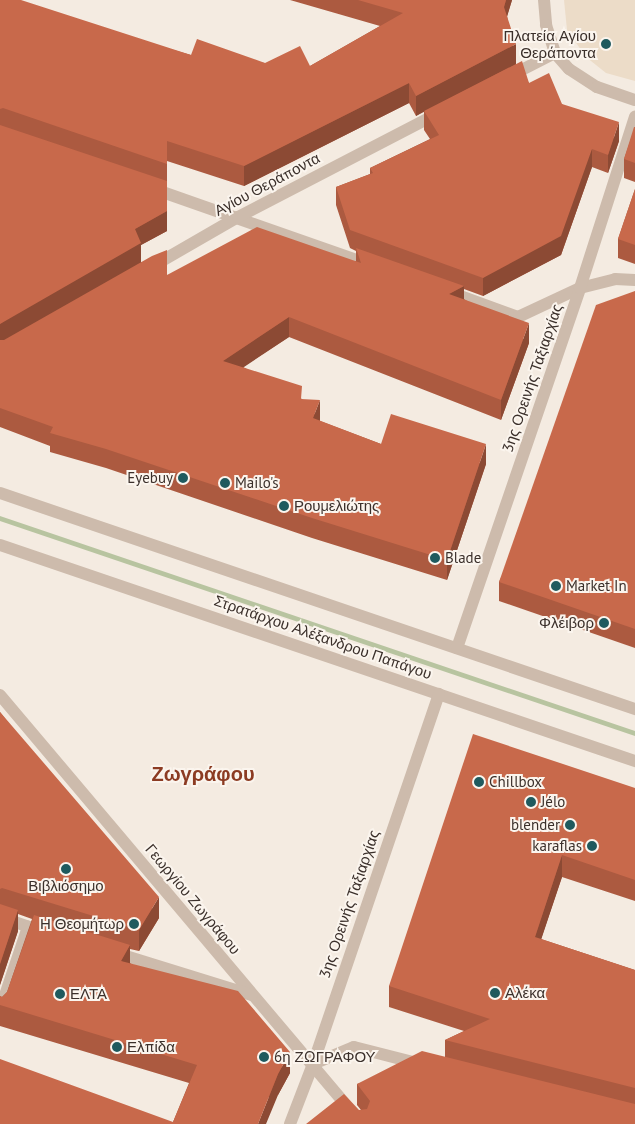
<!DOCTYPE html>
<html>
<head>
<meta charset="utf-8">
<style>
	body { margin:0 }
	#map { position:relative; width:635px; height:1124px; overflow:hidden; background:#f4ebe1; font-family:"PT Sans",sans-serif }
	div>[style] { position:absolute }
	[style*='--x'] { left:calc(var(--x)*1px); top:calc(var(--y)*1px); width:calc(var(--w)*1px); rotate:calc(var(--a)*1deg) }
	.green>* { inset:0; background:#b8c4a0 }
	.plaza>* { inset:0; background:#ecdcc8 }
	.minor>* { height:12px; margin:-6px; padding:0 6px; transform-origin:6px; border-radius:6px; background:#cdbbac }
	.wall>* { inset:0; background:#ac5a40 }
	.shaded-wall>* { inset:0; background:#8c4a34 }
	.building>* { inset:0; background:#c8694b }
	.dots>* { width:14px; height:14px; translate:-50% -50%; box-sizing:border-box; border:2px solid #fbf5ee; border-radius:50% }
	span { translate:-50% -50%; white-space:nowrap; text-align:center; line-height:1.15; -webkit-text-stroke:4px #fbf5ee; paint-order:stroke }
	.poi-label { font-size:15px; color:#3b302b }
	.right { translate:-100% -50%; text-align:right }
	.left { translate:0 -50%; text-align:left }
	.street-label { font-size:15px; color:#3b302b }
	.district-label { font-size:20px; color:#8c3b22; font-weight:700 }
</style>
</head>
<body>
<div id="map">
	<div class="green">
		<i style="clip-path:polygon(0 516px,635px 731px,635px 736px,0 521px)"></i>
	</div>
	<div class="plaza">
		<i style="clip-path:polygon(564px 0,635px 0,635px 81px,606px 73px,586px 57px,567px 30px)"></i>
	</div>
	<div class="minor">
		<i style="--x:544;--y:0;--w:25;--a:85"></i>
		<i style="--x:546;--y:25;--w:29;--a:72"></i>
		<i style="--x:555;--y:53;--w:21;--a:49"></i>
		<i style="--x:569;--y:69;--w:33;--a:33"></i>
		<i style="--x:597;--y:87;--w:40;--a:18.9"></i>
		<i style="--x:510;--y:76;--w:51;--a:-27.1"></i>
		<i style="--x:151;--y:188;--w:233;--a:19.3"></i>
		<i style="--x:153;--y:266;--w:98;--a:-30"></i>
		<i style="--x:238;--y:217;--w:226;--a:-27.4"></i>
		<i style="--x:449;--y:292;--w:73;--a:19.9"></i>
		<i style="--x:518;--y:317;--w:68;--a:-25.1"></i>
		<i style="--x:580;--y:288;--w:36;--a:-14"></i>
		<i style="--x:615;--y:279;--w:20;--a:3"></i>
		<i style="--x:0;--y:493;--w:671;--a:18.79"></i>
		<i style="--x:0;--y:545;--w:671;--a:18.79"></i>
		<i style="--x:457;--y:648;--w:380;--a:-71.1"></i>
		<i style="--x:580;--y:288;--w:180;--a:-72.2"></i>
		<i style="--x:0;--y:695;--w:561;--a:49.84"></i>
		<i style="--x:0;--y:917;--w:46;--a:18.8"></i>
		<i style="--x:116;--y:953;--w:142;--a:17.2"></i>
		<i style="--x:0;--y:1010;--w:88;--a:-71.4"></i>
		<i style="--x:313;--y:1064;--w:44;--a:-22.5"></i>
		<i style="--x:354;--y:1047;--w:68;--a:14.4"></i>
		<i style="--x:290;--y:1124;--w:64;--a:-69"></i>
		<i style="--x:313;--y:1064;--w:391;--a:-71.2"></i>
	</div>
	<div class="wall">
		<i style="clip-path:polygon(evenodd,0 0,191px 55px,265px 63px,310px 66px,380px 26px,290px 0,512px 0,507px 16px,516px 64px,529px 83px,619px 141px,608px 173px,592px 167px,561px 255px,483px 296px,464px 289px,464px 299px,529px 343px,501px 420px,289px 337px,243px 367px,302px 399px,320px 420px,320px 421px,381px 444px,486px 464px,447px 580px,312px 538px,106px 468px,50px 452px,50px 446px,0 427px,0 0,409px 103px,416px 116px,424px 111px,424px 130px,430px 139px,370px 168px,370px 174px,336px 187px,336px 205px,350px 248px,356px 251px,356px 261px,167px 275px,141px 262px,141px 245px,167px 231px,167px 161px,244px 186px,409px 103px)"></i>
		<i style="clip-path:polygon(635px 127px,635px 182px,624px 178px,624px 159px)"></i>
		<i style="clip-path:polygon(635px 189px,635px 264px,618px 258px,618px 239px)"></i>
		<i style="clip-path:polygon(635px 291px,635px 648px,499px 601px,499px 582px)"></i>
		<i style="clip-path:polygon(0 712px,159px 918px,139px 951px,130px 949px,130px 963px,290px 1073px,278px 1095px,173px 1122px,189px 1083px,0 1026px,0 996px,2px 997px,7px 992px,32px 919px,18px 914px,18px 931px,0 985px)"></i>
		<i style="clip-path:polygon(635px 788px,635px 901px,562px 877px,541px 939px,635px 970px,635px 1124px,359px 1110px,361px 1110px,357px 1105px,357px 1084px,445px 1057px,445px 1040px,464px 1031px,389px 1007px,389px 986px)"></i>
	</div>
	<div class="shaded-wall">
		<i style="clip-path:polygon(506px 0,512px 0,504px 27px,504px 7px)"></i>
		<i style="clip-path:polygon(516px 44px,516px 64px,416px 116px,416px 96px)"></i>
		<i style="clip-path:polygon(409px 83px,409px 103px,244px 186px,244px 166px)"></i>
		<i style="clip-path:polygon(619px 122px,619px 141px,608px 173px,608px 155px)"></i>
		<i style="clip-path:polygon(592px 149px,592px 167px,561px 255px,483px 296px,483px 278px)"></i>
		<i style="clip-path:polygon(167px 211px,167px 231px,141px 245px,141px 263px,0 344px,0 324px,135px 229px)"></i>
		<i style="clip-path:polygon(464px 286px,464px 306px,449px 294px)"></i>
		<i style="clip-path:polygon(289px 317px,289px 337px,223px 381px,223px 361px)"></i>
		<i style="clip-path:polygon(529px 323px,529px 343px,501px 420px,501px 400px)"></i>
		<i style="clip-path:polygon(320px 400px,320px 420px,313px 438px,313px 418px)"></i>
		<i style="clip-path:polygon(486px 444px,486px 464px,447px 580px,447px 560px)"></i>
		<i style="clip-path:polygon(562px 855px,562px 877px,535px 958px,535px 937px)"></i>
		<i style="clip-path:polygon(159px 897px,159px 918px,139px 951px,139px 930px)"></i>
		<i style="clip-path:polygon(18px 910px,18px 931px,0 985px,0 964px)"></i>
		<i style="clip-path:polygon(130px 945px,130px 966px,121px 961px)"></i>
		<i style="clip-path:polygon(290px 1052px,290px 1073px,278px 1095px,266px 1124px,258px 1124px,278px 1074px)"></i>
	</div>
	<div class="building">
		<i style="clip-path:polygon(0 0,21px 0,191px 55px,197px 39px,265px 63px,300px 46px,310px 66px,403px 13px,358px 0,506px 0,504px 7px,516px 44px,416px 96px,409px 83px,244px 166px,167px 141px,167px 164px,3px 108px,0 109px)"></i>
		<i style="clip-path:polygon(522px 61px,529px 83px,549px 73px,562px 104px,619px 122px,608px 155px,592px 149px,561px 236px,483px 278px,350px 230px,336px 187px,373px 173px,370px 168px,439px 135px,424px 111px)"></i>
		<i style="clip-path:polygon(0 125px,167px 181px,167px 211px,135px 229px,141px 243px,0 324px)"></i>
		<i style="clip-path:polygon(634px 127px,635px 127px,635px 163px,624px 159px)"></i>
		<i style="clip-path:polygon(635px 189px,635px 245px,618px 239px)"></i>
		<i style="clip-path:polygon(257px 227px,361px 263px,356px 248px,464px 286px,449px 294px,529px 323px,501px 400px,289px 317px,223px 361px,302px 386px,301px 399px,320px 400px,313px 418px,381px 444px,391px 414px,486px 444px,447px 560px,312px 518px,106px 449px,50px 433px,53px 427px,0 408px,0 340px,4px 340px,152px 256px,167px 250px,167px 275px)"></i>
		<i style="clip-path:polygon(635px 291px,635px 629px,499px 582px,596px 305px)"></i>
		<i style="clip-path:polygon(0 712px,159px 897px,139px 930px,2px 888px,0 889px)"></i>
		<i style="clip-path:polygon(473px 734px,635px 788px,635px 880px,562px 855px,535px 937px,635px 970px,635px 1088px,445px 1040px,490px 1019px,389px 986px)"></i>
		<i style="clip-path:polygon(0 904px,18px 910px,0 964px)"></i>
		<i style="clip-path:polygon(34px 915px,130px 945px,121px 961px,238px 991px,290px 1052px,278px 1074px,258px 1124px,0 1124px,0 1059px,173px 1122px,197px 1065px,0 1005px,0 996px,2px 997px,7px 992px)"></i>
		<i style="clip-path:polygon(422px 1051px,635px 1104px,635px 1124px,306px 1124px,344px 1094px,359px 1110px,367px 1109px,370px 1101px,357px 1084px)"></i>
	</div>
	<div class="dots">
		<i style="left:606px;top:44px;background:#1f5a5e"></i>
		<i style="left:183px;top:478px;background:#1f5a5e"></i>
		<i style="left:225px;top:483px;background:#1f5a5e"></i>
		<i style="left:284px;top:506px;background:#1f5a5e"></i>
		<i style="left:435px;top:558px;background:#1f5a5e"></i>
		<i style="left:556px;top:586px;background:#1f5a5e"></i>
		<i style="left:604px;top:623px;background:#1f5a5e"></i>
		<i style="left:479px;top:782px;background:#1f5a5e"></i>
		<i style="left:531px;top:802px;background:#1f5a5e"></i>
		<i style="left:570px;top:825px;background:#1f5a5e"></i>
		<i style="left:592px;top:846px;background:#1f5a5e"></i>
		<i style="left:66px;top:869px;background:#1f5a5e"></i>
		<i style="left:134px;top:924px;background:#1f5a5e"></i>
		<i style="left:495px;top:993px;background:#1f5a5e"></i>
		<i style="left:60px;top:994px;background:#1f5a5e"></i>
		<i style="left:117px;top:1047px;background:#1f5a5e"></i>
		<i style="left:264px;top:1057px;background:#1f5a5e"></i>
	</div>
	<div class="poi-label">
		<span class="right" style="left:596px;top:44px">Πλατεία Αγίου<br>Θεράποντα</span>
		<span class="right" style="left:173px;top:478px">Eyebuy</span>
		<span class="left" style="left:235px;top:483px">Mailo's</span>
		<span class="left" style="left:294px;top:506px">Ρουμελιώτης</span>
		<span class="left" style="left:445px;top:558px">Blade</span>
		<span class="left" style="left:566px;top:586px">Market In</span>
		<span class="right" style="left:594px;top:623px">Φλέιβορ</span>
		<span class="left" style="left:489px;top:782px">Chillbox</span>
		<span class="left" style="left:541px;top:802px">Jélo</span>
		<span class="right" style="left:560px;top:825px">blender</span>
		<span class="right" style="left:582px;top:846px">karaflas</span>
		<span style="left:66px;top:886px">Βιβλιόσημο</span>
		<span class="right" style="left:124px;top:924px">Η Θεομήτωρ</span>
		<span class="left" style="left:505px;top:993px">Αλέκα</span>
		<span class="left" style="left:70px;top:994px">ΕΛΤΑ</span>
		<span class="left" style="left:127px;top:1047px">Ελπίδα</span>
		<span class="left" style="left:274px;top:1057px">6η ΖΩΓΡΑΦΟΥ</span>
	</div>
	<div class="street-label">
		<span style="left:267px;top:184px;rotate:-28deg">Αγίου Θεράποντα</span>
		<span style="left:532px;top:378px;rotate:-71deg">3ης Ορεινής Ταξιαρχίας</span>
		<span style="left:323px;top:637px;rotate:19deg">Στρατάρχου Αλέξανδρου Παπάγου</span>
		<span style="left:193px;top:899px;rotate:50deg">Γεωργίου Ζωγράφου</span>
		<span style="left:349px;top:904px;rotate:-71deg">3ης Ορεινής Ταξιαρχίας</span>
	</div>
	<div class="district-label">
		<span style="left:203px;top:774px">Ζωγράφου</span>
	</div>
</div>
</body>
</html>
